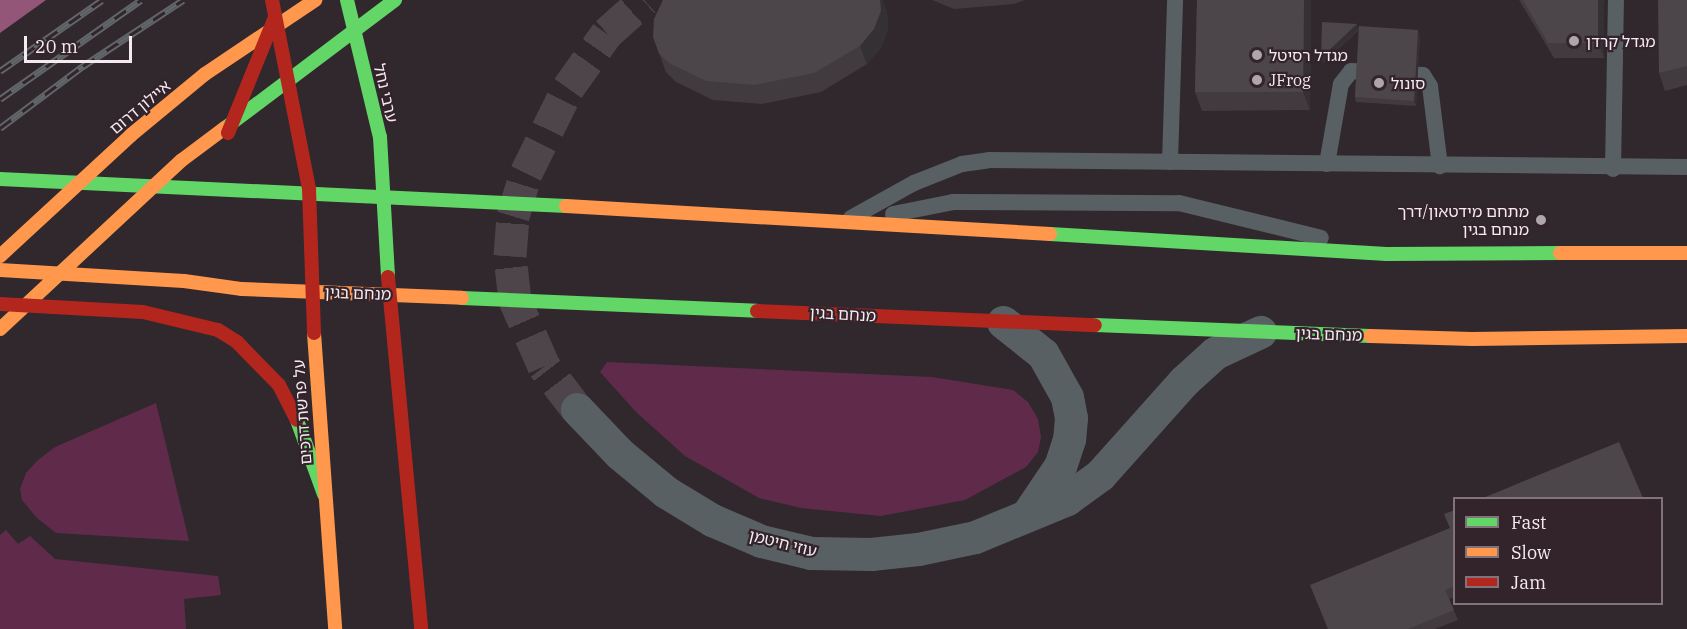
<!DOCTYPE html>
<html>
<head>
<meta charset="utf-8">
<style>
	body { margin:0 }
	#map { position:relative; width:1687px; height:629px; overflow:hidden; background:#30282c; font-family:"IBM Plex Serif","Noto Sans Hebrew",serif }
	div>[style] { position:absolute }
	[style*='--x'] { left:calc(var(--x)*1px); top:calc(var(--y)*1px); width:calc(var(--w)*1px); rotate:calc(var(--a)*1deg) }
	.green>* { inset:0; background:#602b4b }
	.water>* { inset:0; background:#935678 }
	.street-tunnel>* { height:33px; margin-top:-16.5px; transform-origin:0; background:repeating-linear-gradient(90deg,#4d4549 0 33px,transparent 0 49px) }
	.lane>* { height:16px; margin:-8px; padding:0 8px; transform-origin:8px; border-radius:8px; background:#586064 }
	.street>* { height:33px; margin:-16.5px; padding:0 16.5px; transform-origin:16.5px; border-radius:16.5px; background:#586064 }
	.fast>* { height:14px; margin:-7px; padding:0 7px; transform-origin:7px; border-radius:7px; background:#63d668 }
	.slow>* { height:14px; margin:-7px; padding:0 7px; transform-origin:7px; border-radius:7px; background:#ff974d }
	.jam>* { height:14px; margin:-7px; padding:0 7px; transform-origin:7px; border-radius:7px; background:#b3261e }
	.rail>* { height:7px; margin-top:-3.5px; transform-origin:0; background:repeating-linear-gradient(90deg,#33242c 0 14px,#616669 0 28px); box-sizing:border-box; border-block:2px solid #616669 }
	.wall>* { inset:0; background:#413b3f }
	.shaded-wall>* { inset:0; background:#353033 }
	.building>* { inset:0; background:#4c4549 }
	.dots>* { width:16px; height:16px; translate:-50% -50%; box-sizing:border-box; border:3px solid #33242c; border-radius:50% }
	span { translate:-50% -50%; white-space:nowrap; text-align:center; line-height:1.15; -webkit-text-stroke:4.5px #33242c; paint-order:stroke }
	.poi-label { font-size:16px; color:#f4eaef }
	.left { translate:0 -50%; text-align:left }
	.right { translate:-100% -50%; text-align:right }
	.street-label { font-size:16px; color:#f4eaef }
	.legend { position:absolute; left:1453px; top:497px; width:210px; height:108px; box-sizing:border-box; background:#33242c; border:2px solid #80737a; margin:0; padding:8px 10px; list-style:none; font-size:18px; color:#f4eaef }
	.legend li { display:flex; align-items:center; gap:12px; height:30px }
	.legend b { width:30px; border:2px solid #80737a }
	.scale { position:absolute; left:24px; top:36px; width:108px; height:27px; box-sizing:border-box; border:3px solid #f4eaef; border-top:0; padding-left:8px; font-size:18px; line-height:21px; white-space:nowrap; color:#f4eaef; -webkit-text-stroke:4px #33242c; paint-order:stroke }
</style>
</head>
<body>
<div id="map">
	<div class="green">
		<i style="clip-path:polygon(607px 362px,932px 377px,1013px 390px,1028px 402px,1038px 419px,1041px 437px,1038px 452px,1026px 467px,965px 500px,881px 516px,801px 508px,759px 498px,685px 456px,636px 412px,600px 372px)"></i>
		<i style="clip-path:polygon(156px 403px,189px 541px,56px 533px,37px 518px,22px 500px,20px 489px,26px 473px,38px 460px,55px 447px)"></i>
		<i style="clip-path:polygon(6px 530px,18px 544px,30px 536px,55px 559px,218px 576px,221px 595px,184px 599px,186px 629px,0 629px,0 535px)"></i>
	</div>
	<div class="water">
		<i style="clip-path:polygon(0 0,46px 0,0 33px)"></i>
	</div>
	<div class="street-tunnel">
		<i style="--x:577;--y:409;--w:54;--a:-127.5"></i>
		<i style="--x:544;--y:366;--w:72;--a:-113.7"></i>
		<i style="--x:515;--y:300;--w:44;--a:-96.5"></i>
		<i style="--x:510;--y:256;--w:40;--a:-85.7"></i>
		<i style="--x:513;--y:216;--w:45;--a:-73.2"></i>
		<i style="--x:526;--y:173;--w:95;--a:-63.7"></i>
		<i style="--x:568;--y:88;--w:67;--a:-54.7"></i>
		<i style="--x:607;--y:33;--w:50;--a:-41.7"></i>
	</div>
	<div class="lane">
		<i style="--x:1170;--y:162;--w:162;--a:-88.2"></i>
		<i style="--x:1327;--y:164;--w:81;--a:-80.1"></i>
		<i style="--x:1341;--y:84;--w:16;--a:-52"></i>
		<i style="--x:1351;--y:71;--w:72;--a:3.2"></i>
		<i style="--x:1423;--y:75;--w:13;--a:58"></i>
		<i style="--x:1430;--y:86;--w:81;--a:82.9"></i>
		<i style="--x:1613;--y:169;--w:169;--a:-89"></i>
		<i style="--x:893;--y:214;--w:61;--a:-11.3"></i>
		<i style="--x:953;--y:202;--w:226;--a:0.3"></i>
		<i style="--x:1179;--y:203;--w:146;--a:13.8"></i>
		<i style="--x:851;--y:218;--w:72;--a:-29.1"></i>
		<i style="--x:914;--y:183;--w:52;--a:-21.6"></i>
		<i style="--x:962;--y:164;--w:27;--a:-8"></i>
		<i style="--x:989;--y:160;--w:698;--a:0.57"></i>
	</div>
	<div class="street">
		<i style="--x:1003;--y:322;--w:51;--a:38.7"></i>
		<i style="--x:1043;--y:354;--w:49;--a:60.8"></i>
		<i style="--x:1067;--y:397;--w:21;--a:79"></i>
		<i style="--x:1071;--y:418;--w:21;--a:95"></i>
		<i style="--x:1069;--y:439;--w:28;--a:108"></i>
		<i style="--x:1060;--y:466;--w:59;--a:124"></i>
		<i style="--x:577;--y:409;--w:62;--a:46.3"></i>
		<i style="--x:620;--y:454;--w:60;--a:39.6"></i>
		<i style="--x:666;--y:492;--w:54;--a:31.3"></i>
		<i style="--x:712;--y:520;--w:53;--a:23.2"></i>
		<i style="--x:761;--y:541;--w:51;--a:13.5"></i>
		<i style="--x:811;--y:553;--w:60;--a:1"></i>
		<i style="--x:871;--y:554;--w:47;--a:-6.1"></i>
		<i style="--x:918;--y:549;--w:58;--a:-11.9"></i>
		<i style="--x:975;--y:537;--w:100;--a:-22.4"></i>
		<i style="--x:1067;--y:499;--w:41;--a:-36"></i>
		<i style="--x:1100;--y:475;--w:126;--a:-48.2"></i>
		<i style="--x:1184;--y:381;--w:42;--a:-42.1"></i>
		<i style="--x:1215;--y:353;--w:50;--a:-25"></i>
	</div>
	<div class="fast">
		<i style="--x:347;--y:0;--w:141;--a:76.5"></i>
		<i style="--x:380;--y:137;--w:140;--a:86.7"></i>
		<i style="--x:225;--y:128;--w:213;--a:-37"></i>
		<i style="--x:0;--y:179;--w:567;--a:2.73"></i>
		<i style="--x:1050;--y:234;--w:337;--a:3.4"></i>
		<i style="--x:1386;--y:254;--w:174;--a:-0.3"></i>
		<i style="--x:462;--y:298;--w:295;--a:2.5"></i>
		<i style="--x:1095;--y:325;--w:275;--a:2.3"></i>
		<i style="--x:297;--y:420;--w:79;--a:70"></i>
	</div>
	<div class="slow">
		<i style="--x:566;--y:206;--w:485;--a:3.3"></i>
		<i style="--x:1560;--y:253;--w:127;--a:0"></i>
		<i style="--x:0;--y:256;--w:178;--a:-42.7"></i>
		<i style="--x:131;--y:135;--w:96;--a:-39.5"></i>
		<i style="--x:205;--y:74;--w:133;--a:-33.9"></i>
		<i style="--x:0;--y:270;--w:184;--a:3.4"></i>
		<i style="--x:184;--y:281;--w:59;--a:7.9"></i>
		<i style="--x:242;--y:289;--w:220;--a:2.3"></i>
		<i style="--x:0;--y:329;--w:248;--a:-42.9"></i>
		<i style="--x:182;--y:160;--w:54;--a:-36.7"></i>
		<i style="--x:314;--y:333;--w:297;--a:85.9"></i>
		<i style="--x:1370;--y:336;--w:102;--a:1.7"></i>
		<i style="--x:1472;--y:339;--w:215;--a:-0.8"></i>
	</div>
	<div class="jam">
		<i style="--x:272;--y:0;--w:193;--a:78.9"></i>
		<i style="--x:309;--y:189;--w:144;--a:88"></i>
		<i style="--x:228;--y:133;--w:125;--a:-67.9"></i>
		<i style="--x:388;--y:277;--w:354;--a:84.6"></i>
		<i style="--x:0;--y:304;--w:143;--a:3.2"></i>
		<i style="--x:143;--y:312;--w:77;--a:13.5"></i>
		<i style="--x:218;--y:330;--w:22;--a:32"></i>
		<i style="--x:237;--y:342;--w:60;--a:45.7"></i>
		<i style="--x:279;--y:385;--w:39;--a:63"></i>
		<i style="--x:757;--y:311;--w:338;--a:2.4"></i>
	</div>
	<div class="rail">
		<i style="--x:0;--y:71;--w:124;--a:-34.8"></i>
		<i style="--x:0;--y:99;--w:172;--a:-35.1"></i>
		<i style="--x:0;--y:128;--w:104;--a:-36.8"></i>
		<i style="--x:83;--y:66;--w:120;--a:-33.4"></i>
	</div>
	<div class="wall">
		<i style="clip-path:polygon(663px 0,882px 0,887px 12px,888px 30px,881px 48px,867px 64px,821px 92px,762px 104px,713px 100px,676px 82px,666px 72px,653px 37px)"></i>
		<i style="clip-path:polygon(932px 0,1025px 0,1014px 4px,954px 9px)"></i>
		<i style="clip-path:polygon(1197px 0,1311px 0,1310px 110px,1202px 111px,1195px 92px)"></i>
		<i style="clip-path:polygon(1519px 0,1604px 0,1604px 58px,1554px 58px)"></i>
		<i style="clip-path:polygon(1687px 0,1687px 85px,1665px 91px,1659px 73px)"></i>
		<i style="clip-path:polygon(1359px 28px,1420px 35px,1416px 106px,1356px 102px,1355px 97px,1359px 30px,1323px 63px,1321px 58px)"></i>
		<i style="clip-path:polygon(1455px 510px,1455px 597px,1449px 599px,1458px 620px,1435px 629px,1327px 629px,1450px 528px)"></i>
	</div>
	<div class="shaded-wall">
		<i style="clip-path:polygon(880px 0,882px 0,887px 12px,888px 30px,881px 48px,867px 64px,860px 46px)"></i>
		<i style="clip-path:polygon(1304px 0,1311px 0,1310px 110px,1303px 92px)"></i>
		<i style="clip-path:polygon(1598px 0,1604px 0,1604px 58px,1598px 43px)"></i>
		<i style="clip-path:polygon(1357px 24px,1359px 29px,1323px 63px,1321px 58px)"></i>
		<i style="clip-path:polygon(1418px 30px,1420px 35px,1416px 106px,1414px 101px)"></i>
	</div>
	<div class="building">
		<i style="clip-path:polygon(663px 0,880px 0,881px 11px,874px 29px,860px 46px,814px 73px,755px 85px,706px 81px,669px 63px,659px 53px,653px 37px,654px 19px)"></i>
		<i style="clip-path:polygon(1197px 0,1304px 0,1303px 92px,1195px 92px)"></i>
		<i style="clip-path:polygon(1523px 0,1598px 0,1598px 43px,1548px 43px)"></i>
		<i style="clip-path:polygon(1658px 0,1687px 0,1687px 66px,1659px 73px)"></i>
		<i style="clip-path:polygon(1322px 22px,1357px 24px,1321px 58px)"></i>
		<i style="clip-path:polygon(1359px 26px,1418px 30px,1414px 101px,1355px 97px)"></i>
		<i style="clip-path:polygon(1619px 442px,1643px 498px,1483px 498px)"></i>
		<i style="clip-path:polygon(1455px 510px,1455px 586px,1445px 590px,1454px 610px,1408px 629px,1328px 629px,1310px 585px,1450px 528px,1444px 514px)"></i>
	</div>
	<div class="dots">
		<i style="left:1574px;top:41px;background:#afa6ab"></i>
		<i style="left:1257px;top:55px;background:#afa6ab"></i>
		<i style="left:1257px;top:80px;background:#afa6ab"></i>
		<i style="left:1379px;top:83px;background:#afa6ab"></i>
		<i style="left:1541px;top:220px;background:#afa6ab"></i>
	</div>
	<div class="poi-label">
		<span class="left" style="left:1586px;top:41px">מגדל קרדן</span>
		<span class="left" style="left:1269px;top:55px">מגדל רסיטל</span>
		<span class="left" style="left:1269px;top:80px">JFrog</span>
		<span class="left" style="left:1391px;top:83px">סונול</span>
		<span class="right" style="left:1529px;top:220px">מתחם מידטאון/דרך<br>מנחם בגין</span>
	</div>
	<div class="street-label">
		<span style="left:386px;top:93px;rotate:77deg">ערבי נחל</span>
		<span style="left:140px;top:107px;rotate:-40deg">איילון דרום</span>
		<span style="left:358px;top:293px;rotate:2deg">מנחם בגין</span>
		<span style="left:843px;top:314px;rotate:3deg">מנחם בגין</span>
		<span style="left:1329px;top:334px;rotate:2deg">מנחם בגין</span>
		<span style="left:302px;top:412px;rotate:-94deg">על פרשת דרכים</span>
		<span style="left:783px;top:543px;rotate:14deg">עוזי חיטמן</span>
	</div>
	<ul class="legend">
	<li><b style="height:8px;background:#63d668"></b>Fast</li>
	<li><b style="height:8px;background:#ff974d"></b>Slow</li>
	<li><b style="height:8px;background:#b3261e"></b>Jam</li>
	</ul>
	<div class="scale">20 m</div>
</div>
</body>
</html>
